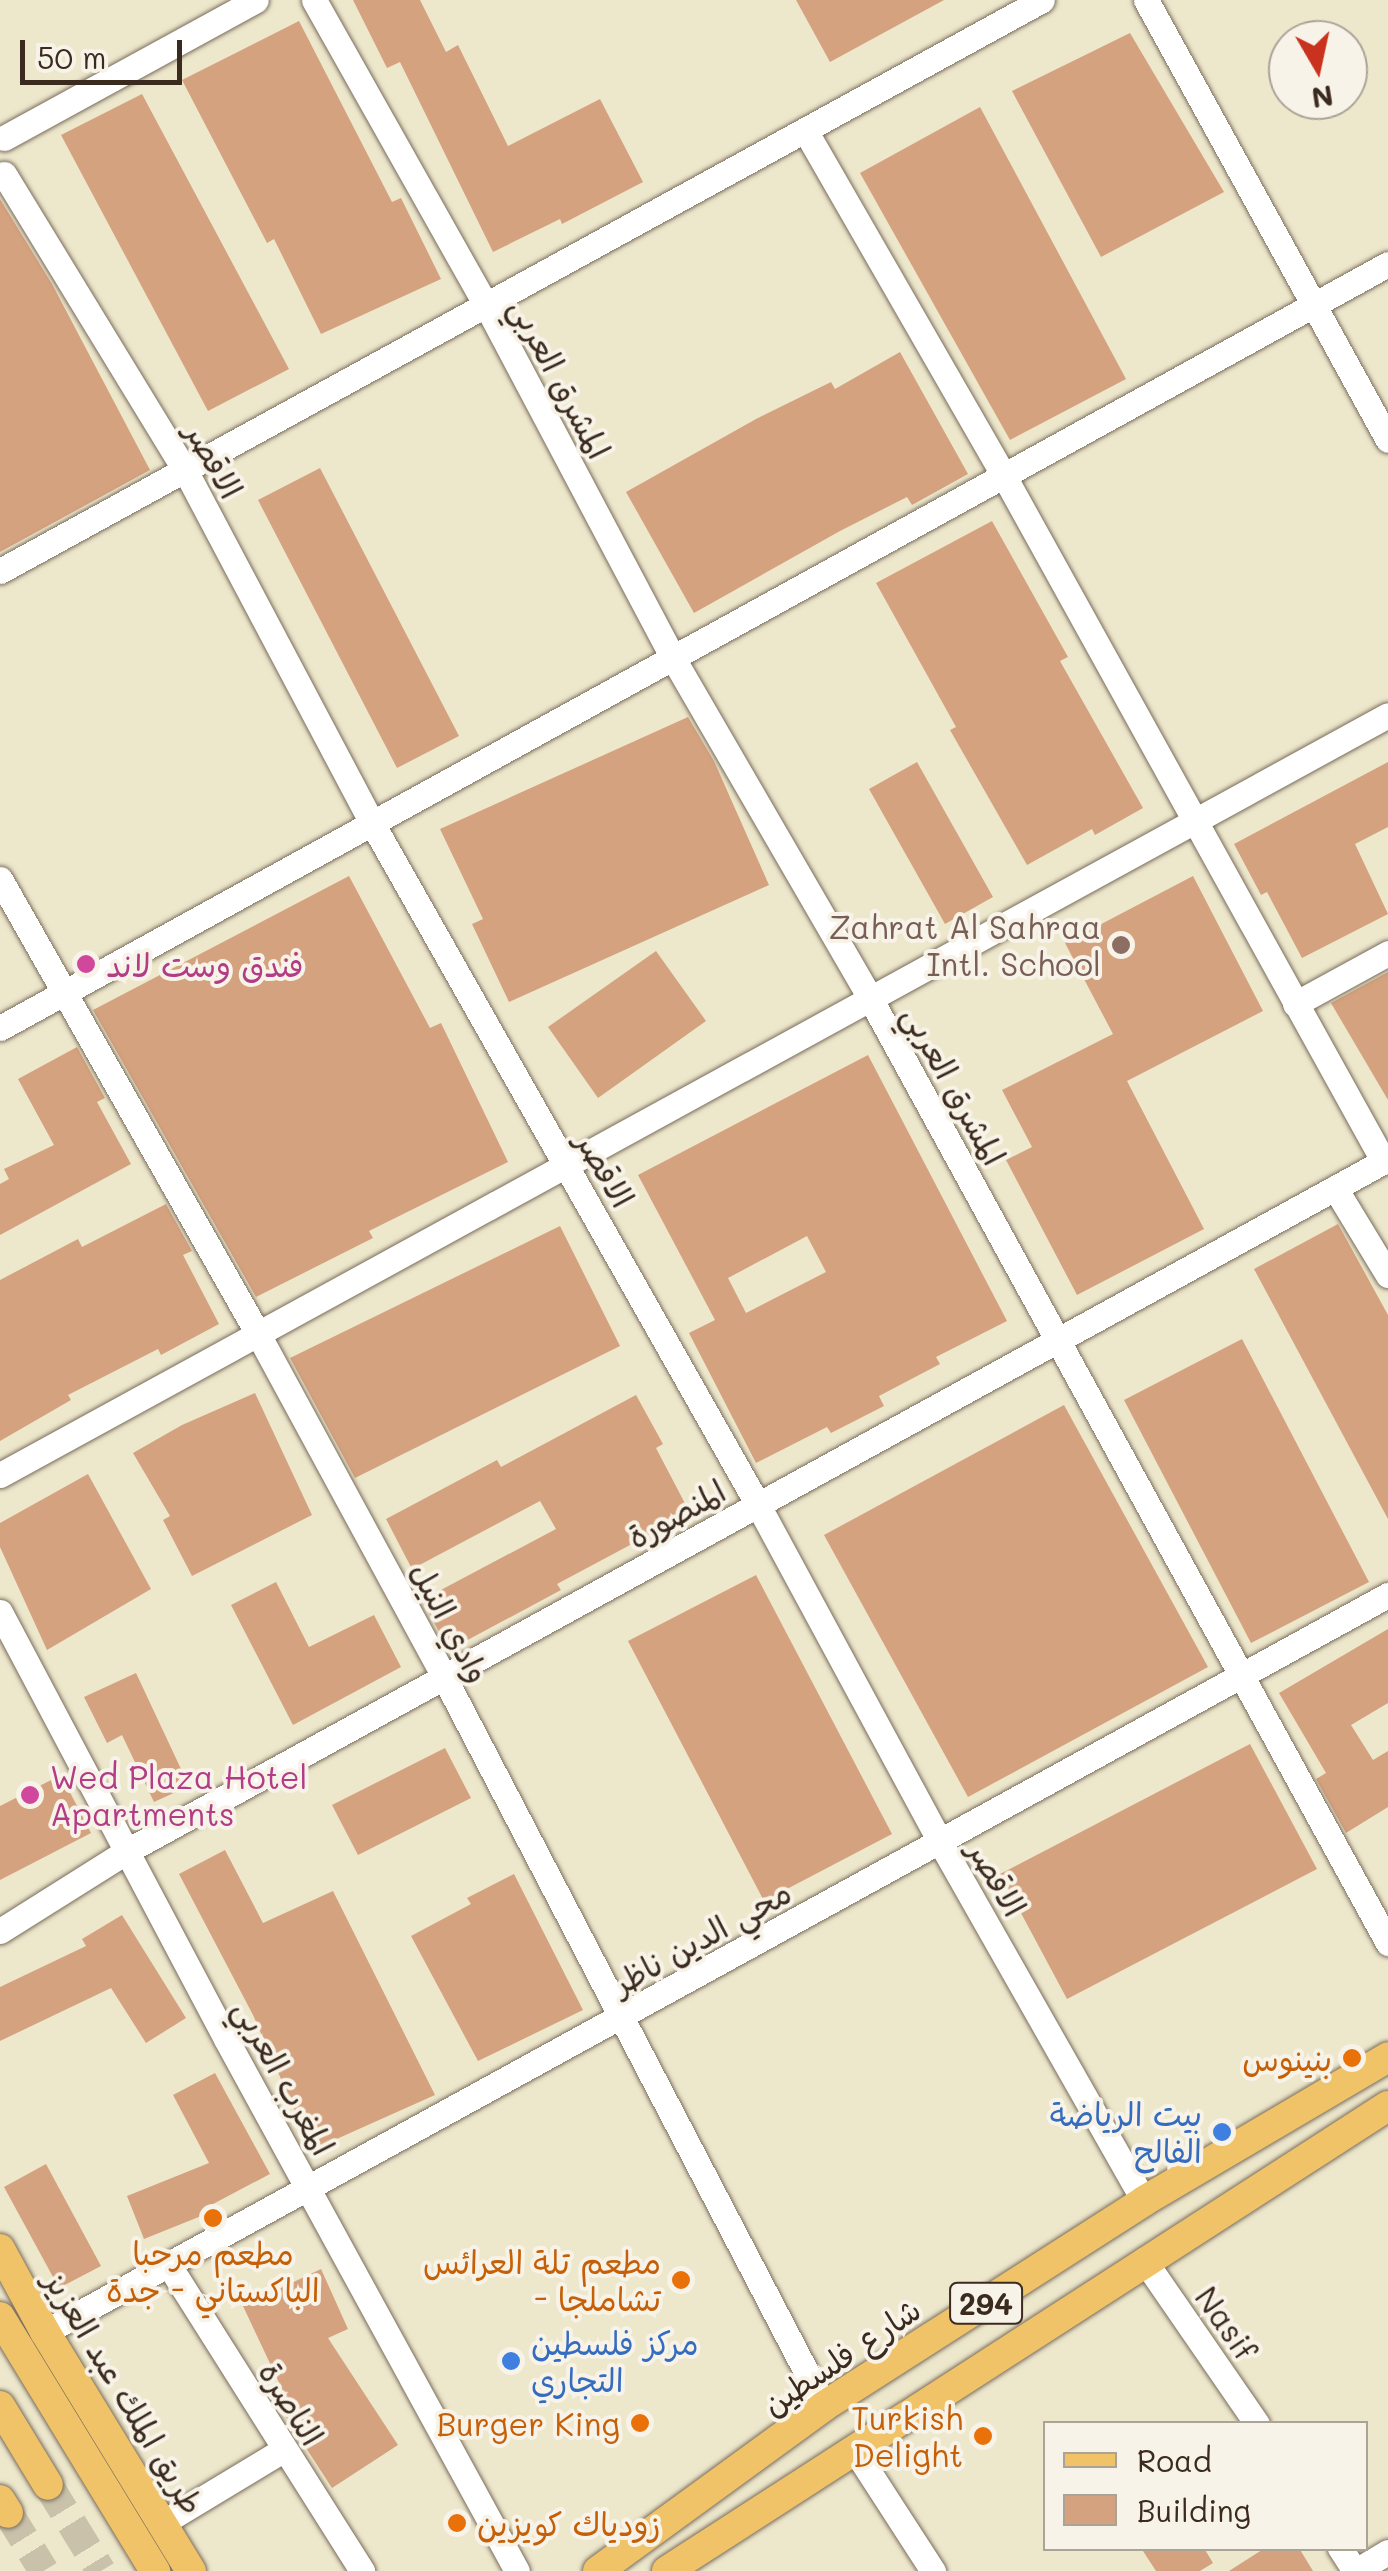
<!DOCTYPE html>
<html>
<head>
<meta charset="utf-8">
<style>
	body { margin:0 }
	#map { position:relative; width:1388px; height:2571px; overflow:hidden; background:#ede7cc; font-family:Mali,"Playpen Sans Arabic",sans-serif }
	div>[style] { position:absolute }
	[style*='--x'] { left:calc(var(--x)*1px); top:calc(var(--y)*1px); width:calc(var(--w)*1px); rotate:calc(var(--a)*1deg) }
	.building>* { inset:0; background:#d5a27f }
	.major-tunnel>* { height:30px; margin-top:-15px; transform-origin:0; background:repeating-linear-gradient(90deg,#c9c1a9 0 30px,transparent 0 45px) }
	.roads { filter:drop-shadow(0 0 2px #796c5b) drop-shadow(0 0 2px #796c5b) }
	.minor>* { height:25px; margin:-12.5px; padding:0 12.5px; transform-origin:12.5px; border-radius:12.5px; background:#fff }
	.major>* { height:30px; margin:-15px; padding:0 15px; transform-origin:15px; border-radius:15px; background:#f1c369 }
	.dots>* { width:28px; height:28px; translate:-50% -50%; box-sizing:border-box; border:5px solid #f7f3e8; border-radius:50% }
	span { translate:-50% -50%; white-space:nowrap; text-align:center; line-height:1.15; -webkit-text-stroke:8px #f7f3e8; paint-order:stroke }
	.shield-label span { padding:2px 8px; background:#f7f3e8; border:2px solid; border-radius:8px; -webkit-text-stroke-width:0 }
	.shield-label { font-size:30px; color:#3b2a1e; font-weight:700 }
	.street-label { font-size:32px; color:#3b2a1e }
	.education-label { font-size:32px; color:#785e54 }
	.right { translate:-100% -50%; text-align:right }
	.hotel-label { font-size:32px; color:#b23c85 }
	.left { translate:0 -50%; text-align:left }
	.food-label { font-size:32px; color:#c56008 }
	.shop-label { font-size:32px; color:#366cbe }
	.legend { position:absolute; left:1043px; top:2421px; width:325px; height:130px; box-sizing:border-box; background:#f7f3e8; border:2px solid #aca397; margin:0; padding:12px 18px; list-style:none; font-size:30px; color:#3b2a1e }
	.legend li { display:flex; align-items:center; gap:20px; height:50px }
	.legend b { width:50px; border:2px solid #aca397 }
	.north { position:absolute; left:1268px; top:20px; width:100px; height:100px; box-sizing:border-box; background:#f7f3e8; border:2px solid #aca397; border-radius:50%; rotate:171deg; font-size:28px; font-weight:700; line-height:40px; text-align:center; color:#3b2a1e }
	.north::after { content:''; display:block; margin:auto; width:35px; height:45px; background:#c8321e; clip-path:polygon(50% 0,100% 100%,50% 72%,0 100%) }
	.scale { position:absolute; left:20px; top:40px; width:162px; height:45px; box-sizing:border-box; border:5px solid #3b2a1e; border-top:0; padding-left:12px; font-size:30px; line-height:35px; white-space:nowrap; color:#3b2a1e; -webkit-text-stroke:8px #f7f3e8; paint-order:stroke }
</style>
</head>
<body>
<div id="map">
	<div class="building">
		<i style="clip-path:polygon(353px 0,420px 0,446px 52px,458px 45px,508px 146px,600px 99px,643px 182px,562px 224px,560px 219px,493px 252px,400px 62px,387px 68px)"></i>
		<i style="clip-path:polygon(796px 0,944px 0,830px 62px)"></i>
		<i style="clip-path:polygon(299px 21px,392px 202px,401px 198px,441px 279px,321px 334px,274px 239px,267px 243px,182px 80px)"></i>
		<i style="clip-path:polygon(1130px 33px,1224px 192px,1101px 257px,1012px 91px)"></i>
		<i style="clip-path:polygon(142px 94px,289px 369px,208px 411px,61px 135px)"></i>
		<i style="clip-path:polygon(980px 107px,1126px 379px,1010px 440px,860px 173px)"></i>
		<i style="clip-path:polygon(0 199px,52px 284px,150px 470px,0 552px)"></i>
		<i style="clip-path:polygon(900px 352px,968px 474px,912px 505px,907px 497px,840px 531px,694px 613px,626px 492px,756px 419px,831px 382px,835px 389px)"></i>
		<i style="clip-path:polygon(320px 468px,459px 736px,397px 768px,258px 500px)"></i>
		<i style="clip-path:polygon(992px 521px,1068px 657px,1060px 661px,1143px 808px,1095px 835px,1092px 829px,1027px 865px,950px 730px,956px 727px,876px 583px)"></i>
		<i style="clip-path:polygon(688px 717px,714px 761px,769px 885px,509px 1002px,472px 924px,483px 919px,440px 829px)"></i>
		<i style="clip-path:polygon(917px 762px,993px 897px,945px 924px,869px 789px)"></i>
		<i style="clip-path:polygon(1388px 762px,1388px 827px,1355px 844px,1388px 914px,1302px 958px,1267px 892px,1261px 895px,1234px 844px)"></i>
		<i style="clip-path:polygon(349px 876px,430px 1028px,441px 1023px,508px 1162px,369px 1231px,373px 1238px,256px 1297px,93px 1010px)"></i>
		<i style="clip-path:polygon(1193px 876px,1263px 1011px,1127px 1081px,1204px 1229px,1077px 1295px,1006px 1160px,1032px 1147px,1002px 1090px,1113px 1034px,1065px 943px)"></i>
		<i style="clip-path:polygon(656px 951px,706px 1021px,598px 1098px,548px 1027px)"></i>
		<i style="clip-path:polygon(1388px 972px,1388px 1100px,1331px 1003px)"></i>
		<i style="clip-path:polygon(77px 1047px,105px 1098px,97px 1102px,131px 1164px,0 1235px,0 1184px,9px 1179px,4px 1169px,54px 1145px,18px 1079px)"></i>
		<i style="clip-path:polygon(evenodd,868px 1055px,1007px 1321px,936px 1357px,940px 1364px,879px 1396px,884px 1406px,831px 1433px,827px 1427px,756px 1463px,689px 1333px,715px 1320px,638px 1175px,868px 1055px,807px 1236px,826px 1272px,746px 1313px,728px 1278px,807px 1236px)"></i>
		<i style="clip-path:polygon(166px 1204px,192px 1251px,183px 1255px,219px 1324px,161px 1355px,158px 1349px,68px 1395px,71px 1400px,0 1441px,0 1280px,78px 1239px,82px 1247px)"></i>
		<i style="clip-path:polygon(1338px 1224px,1388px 1315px,1388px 1519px,1254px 1269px)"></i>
		<i style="clip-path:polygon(560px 1226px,620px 1346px,355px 1478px,290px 1358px)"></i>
		<i style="clip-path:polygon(1242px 1339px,1369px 1582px,1251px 1643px,1124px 1400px)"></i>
		<i style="clip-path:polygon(255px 1393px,312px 1515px,192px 1576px,163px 1520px,170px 1516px,133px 1453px,182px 1425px)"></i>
		<i style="clip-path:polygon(636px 1395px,663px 1444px,656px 1448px,690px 1513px,557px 1584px,561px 1590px,449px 1650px,422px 1600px,556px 1529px,540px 1501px,412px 1569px,386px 1519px,497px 1460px,501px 1467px)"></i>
		<i style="clip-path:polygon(1064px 1405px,1208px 1667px,968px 1797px,824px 1535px)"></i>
		<i style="clip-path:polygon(88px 1474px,151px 1589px,47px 1650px,0 1547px,0 1523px)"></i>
		<i style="clip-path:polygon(756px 1575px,892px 1834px,764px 1901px,628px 1641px)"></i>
		<i style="clip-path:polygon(276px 1582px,309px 1647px,374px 1615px,401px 1667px,293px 1725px,231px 1605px)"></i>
		<i style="clip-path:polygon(1388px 1629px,1388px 1703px,1351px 1725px,1373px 1760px,1388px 1751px,1388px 1807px,1346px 1833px,1316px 1779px,1326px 1773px,1279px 1693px)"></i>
		<i style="clip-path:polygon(136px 1673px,189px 1786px,154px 1802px,122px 1735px,107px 1743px,84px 1697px)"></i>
		<i style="clip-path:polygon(1250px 1744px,1317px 1869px,1067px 1999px,1000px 1874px)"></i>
		<i style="clip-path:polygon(445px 1748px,471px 1798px,358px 1855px,332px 1805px)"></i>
		<i style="clip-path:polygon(61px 1775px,91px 1833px,0 1880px,0 1806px)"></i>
		<i style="clip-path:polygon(225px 1850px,263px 1923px,333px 1891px,435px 2095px,312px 2150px,253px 2015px,179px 1874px)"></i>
		<i style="clip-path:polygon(514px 1874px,583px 2010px,478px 2061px,411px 1936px,471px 1904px,467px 1898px)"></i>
		<i style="clip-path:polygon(122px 1915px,186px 2018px,146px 2043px,111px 1988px,0 2041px,0 1987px,86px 1946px,82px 1939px)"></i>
		<i style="clip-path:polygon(215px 2073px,270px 2174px,213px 2204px,216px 2210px,144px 2239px,127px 2196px,209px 2163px,173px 2095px)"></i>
		<i style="clip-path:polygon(46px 2164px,101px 2266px,59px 2288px,4px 2187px)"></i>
		<i style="clip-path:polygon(321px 2269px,348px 2329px,328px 2338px,398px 2445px,332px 2488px,273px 2397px,283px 2391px,243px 2306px)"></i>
		<i style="clip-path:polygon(1141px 2548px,1204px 2548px,1213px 2563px,1200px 2571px,1156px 2571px)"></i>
		<i style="clip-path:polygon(1265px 2548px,1299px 2548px,1313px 2571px,1229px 2571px)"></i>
	</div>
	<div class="major-tunnel">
		<i style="--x:48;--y:2485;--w:101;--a:58.4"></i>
		<i style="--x:8;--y:2513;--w:68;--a:58.2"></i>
	</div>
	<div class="roads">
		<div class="minor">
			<i style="--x:314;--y:0;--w:350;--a:60.6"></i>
			<i style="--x:486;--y:305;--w:399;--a:62.1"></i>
			<i style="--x:673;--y:658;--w:393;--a:59.9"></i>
			<i style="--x:870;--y:998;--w:1078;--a:61.27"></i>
			<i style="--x:1146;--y:0;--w:502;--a:61.19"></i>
			<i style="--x:805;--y:130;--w:399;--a:60.1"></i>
			<i style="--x:1004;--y:476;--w:784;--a:61.02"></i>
			<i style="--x:4;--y:138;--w:287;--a:-28.7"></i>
			<i style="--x:4;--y:174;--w:347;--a:58.6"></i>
			<i style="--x:185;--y:470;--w:399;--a:62.1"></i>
			<i style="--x:372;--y:823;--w:784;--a:60.49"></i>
			<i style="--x:758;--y:1505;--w:383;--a:61.6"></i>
			<i style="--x:940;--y:1842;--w:413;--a:60.4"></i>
			<i style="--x:0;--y:571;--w:1188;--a:-28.72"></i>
			<i style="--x:0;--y:879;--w:523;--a:60.45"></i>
			<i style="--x:258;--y:1334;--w:390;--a:61.5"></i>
			<i style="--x:444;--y:1677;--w:822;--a:62.47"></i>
			<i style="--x:1295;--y:1004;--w:106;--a:-28.7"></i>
			<i style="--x:0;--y:1028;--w:1584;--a:-28.83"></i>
			<i style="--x:1335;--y:1188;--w:102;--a:58.7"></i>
			<i style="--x:0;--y:1475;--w:1582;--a:-28.7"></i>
			<i style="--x:0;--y:1612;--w:483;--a:62.1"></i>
			<i style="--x:226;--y:2039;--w:606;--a:61.32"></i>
			<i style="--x:0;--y:1931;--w:150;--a:-32.2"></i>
			<i style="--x:127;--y:1851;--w:1438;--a:-28.76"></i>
			<i style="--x:1144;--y:2260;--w:199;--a:55.4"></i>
			<i style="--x:170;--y:2267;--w:360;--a:57.7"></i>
			<i style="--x:45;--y:2332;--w:1532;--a:-28.76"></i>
			<i style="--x:856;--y:2452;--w:142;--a:57.1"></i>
			<i style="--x:162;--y:2523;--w:141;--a:-31.1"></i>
			<i style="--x:1340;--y:2548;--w:27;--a:57"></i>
			<i style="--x:1356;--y:2571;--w:37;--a:-31"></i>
		</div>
		<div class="major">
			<i style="--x:0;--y:2249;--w:94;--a:61.5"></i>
			<i style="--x:45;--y:2332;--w:280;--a:58.6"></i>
			<i style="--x:0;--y:2317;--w:298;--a:58.6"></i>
			<i style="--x:0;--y:2406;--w:92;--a:58.7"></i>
			<i style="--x:0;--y:2500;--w:15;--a:58"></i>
			<i style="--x:598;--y:2571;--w:280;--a:-36.1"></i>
			<i style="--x:824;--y:2406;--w:380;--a:-32.6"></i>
			<i style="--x:1144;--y:2201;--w:283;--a:-30.5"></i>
			<i style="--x:667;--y:2571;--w:858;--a:-32.82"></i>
		</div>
	</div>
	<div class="dots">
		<i style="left:1121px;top:945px;background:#8d6e63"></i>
		<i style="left:86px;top:964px;background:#d1479c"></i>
		<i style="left:30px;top:1795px;background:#d1479c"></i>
		<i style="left:1352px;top:2058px;background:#e8710a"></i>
		<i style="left:1222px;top:2132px;background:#3f7fe0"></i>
		<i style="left:213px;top:2218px;background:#e8710a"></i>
		<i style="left:681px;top:2280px;background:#e8710a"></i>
		<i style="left:511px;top:2361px;background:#3f7fe0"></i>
		<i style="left:640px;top:2423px;background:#e8710a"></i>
		<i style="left:983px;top:2436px;background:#e8710a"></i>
		<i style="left:457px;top:2523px;background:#e8710a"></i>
	</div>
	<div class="shield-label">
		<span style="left:986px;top:2303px">294</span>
	</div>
	<div class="street-label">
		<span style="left:561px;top:378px;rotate:62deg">المشرق العربي</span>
		<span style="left:215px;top:460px;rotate:61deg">الاقصر</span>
		<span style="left:955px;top:1085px;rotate:61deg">المشرق العربي</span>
		<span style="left:606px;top:1169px;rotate:60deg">الاقصر</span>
		<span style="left:676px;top:1513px;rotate:-29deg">المنصورة</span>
		<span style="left:451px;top:1622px;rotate:62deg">وادي النيل</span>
		<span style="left:998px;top:1878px;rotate:60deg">الاقصر</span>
		<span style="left:701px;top:1937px;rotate:-29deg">محي الدين ناظر</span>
		<span style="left:285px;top:2077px;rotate:61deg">المغرب العربي</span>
		<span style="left:1227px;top:2323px;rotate:55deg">Nasif</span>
		<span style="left:841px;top:2356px;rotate:-34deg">شارع فلسطين</span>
		<span style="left:125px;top:2392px;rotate:59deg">طريق الملك عبد العزيز</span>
		<span style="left:292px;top:2403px;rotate:58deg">الناصرة</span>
	</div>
	<div class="education-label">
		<span class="right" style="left:1101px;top:945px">Zahrat Al Sahraa<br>Intl. School</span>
	</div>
	<div class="hotel-label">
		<span class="left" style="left:106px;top:964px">فندق وست لاند</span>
		<span class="left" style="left:50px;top:1795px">Wed Plaza Hotel<br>Apartments</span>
	</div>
	<div class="food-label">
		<span class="right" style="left:1332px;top:2058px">بنينوس</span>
		<span style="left:213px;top:2271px">مطعم مرحبا<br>الباكستاني - جدة</span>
		<span class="right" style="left:661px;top:2280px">مطعم تلة العرائس<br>- تشاملجا</span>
		<span class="right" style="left:963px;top:2436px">Turkish<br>Delight</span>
		<span class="right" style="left:620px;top:2423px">Burger King</span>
		<span class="left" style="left:477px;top:2523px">زودياك كويزين</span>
	</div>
	<div class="shop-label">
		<span class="right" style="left:1202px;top:2132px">بيت الرياضة<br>الفالح</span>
		<span class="left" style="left:531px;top:2361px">مركز فلسطين<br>التجاري</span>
	</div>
	<ul class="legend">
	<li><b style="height:12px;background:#f1c369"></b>Road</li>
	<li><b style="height:28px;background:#d5a27f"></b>Building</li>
	</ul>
	<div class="north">N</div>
	<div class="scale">50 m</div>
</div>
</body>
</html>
